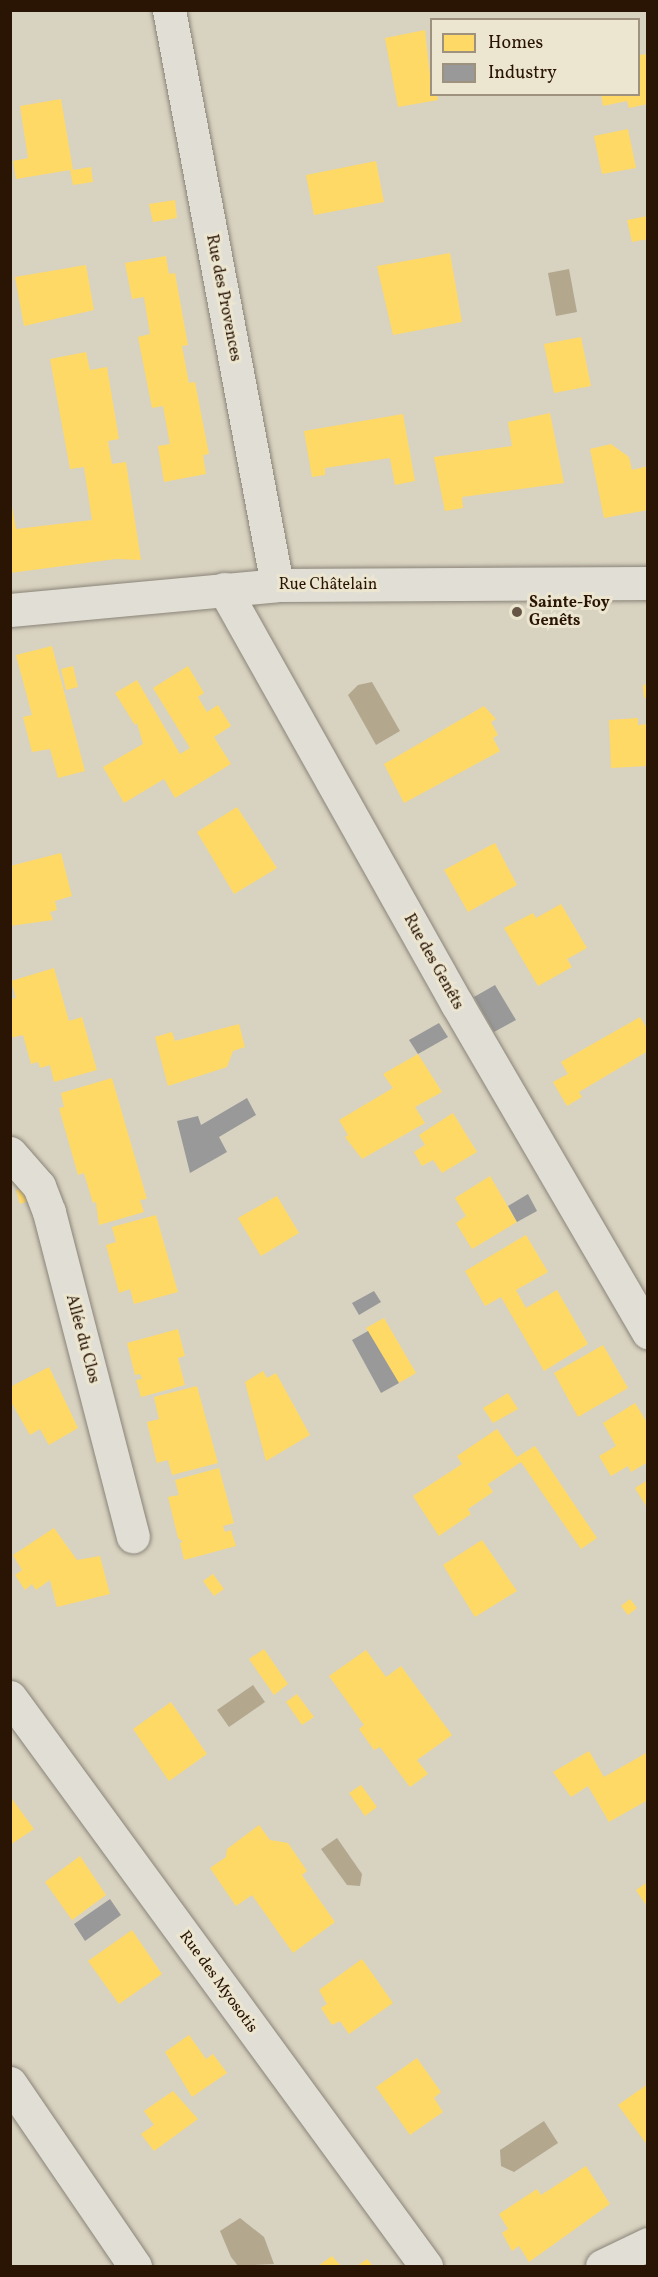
<!DOCTYPE html>
<html>
<head>
<meta charset="utf-8">
<style>
	body { margin:0 }
	#map { position:relative; width:658px; height:2277px; overflow:hidden; background:#d8d2c0; font-family:Vollkorn,serif }
	div>[style] { position:absolute }
	[style*='--x'] { left:calc(var(--x)*1px); top:calc(var(--y)*1px); width:calc(var(--w)*1px); rotate:calc(var(--a)*1deg) }
	.water>* { inset:0; background:#b3a78e }
	.homes>* { inset:0; background:#ffd966 }
	.industry>* { inset:0; background:#999 }
	.roads { filter:drop-shadow(0 0 2px #8a8478) drop-shadow(0 0 2px #8a8478) }
	.street>* { height:33px; margin:-16.5px; padding:0 16.5px; transform-origin:16.5px; border-radius:16.5px; background:#e1dfd5 }
	.secondary>* { height:33px; margin:-16.5px; padding:0 16.5px; transform-origin:16.5px; border-radius:16.5px; background:#e1dfd5 }
	.dots>* { width:16px; height:16px; translate:-50% -50%; box-sizing:border-box; border:3px solid #ece6d0; border-radius:50% }
	span { translate:-50% -50%; white-space:nowrap; text-align:center; line-height:1.15; -webkit-text-stroke:6px #ece6d0; paint-order:stroke }
	.street-label { font-size:16px; color:#2a1403 }
	.poi-label { font-size:16px; color:#2a1403; font-weight:700 }
	.left { translate:0 -50%; text-align:left }
	.frame { position:absolute; inset:0; border:12px solid #2a1403; pointer-events:none }
	.legend { position:absolute; left:430px; top:18px; width:210px; height:78px; box-sizing:border-box; background:#ece6d0; border:2px solid #9e927e; margin:0; padding:8px 10px; list-style:none; font-size:18px; color:#2a1403 }
	.legend li { display:flex; align-items:center; gap:12px; height:30px }
	.legend b { width:30px; border:2px solid #9e927e }
</style>
</head>
<body>
<div id="map">
	<div class="water">
		<i style="clip-path:polygon(569px 269px,577px 312px,556px 316px,548px 273px)"></i>
		<i style="clip-path:polygon(372px 682px,400px 731px,376px 745px,348px 695px,358px 685px)"></i>
		<i style="clip-path:polygon(253px 1685px,265px 1702px,229px 1727px,217px 1710px)"></i>
		<i style="clip-path:polygon(337px 1838px,362px 1874px,360px 1886px,347px 1885px,321px 1849px)"></i>
		<i style="clip-path:polygon(544px 2121px,558px 2143px,514px 2172px,501px 2166px,500px 2150px)"></i>
		<i style="clip-path:polygon(240px 2218px,264px 2237px,274px 2264px,238px 2266px,231px 2257px,220px 2231px)"></i>
	</div>
	<div class="homes">
		<i style="clip-path:polygon(425px 30px,432px 94px,437px 94px,438px 100px,398px 107px,385px 38px)"></i>
		<i style="clip-path:polygon(648px 54px,648px 104px,629px 108px,627px 101px,603px 106px,601px 94px,639px 94px,639px 55px)"></i>
		<i style="clip-path:polygon(61px 99px,73px 170px,91px 167px,93px 182px,73px 185px,70px 170px,16px 179px,13px 161px,28px 158px,20px 106px)"></i>
		<i style="clip-path:polygon(628px 129px,636px 168px,602px 174px,594px 136px)"></i>
		<i style="clip-path:polygon(376px 161px,384px 202px,314px 215px,306px 175px)"></i>
		<i style="clip-path:polygon(175px 200px,177px 218px,153px 222px,149px 204px)"></i>
		<i style="clip-path:polygon(648px 216px,648px 239px,632px 242px,627px 220px)"></i>
		<i style="clip-path:polygon(450px 253px,462px 322px,393px 335px,377px 266px)"></i>
		<i style="clip-path:polygon(166px 256px,169px 274px,175px 273px,188px 345px,182px 346px,189px 383px,195px 382px,209px 454px,203px 455px,206px 474px,164px 482px,158px 446px,170px 444px,163px 406px,152px 408px,138px 337px,150px 334px,144px 297px,132px 299px,125px 263px)"></i>
		<i style="clip-path:polygon(86px 265px,94px 310px,24px 326px,15px 277px)"></i>
		<i style="clip-path:polygon(581px 337px,591px 386px,554px 393px,544px 344px)"></i>
		<i style="clip-path:polygon(86px 352px,90px 370px,107px 367px,119px 439px,108px 441px,112px 464px,126px 462px,141px 560px,116px 559px,10px 573px,10px 495px,16px 529px,92px 520px,84px 467px,70px 469px,50px 359px)"></i>
		<i style="clip-path:polygon(550px 413px,564px 483px,462px 497px,463px 508px,445px 511px,434px 457px,512px 446px,508px 422px)"></i>
		<i style="clip-path:polygon(403px 414px,415px 481px,395px 485px,390px 458px,325px 468px,325px 475px,312px 477px,304px 431px)"></i>
		<i style="clip-path:polygon(611px 444px,629px 457px,632px 470px,648px 466px,648px 510px,604px 518px,590px 449px)"></i>
		<i style="clip-path:polygon(52px 646px,85px 771px,58px 778px,50px 749px,32px 752px,23px 717px,32px 715px,16px 655px)"></i>
		<i style="clip-path:polygon(73px 666px,78px 687px,66px 690px,61px 669px)"></i>
		<i style="clip-path:polygon(188px 666px,204px 693px,198px 697px,207px 712px,218px 705px,231px 726px,214px 737px,231px 764px,175px 798px,164px 779px,124px 803px,103px 767px,143px 744px,137px 723px,135px 725px,115px 693px,137px 680px,180px 754px,190px 748px,153px 688px)"></i>
		<i style="clip-path:polygon(648px 684px,648px 697px,644px 698px,643px 685px)"></i>
		<i style="clip-path:polygon(484px 706px,496px 719px,491px 722px,498px 735px,493px 738px,500px 751px,404px 803px,384px 764px)"></i>
		<i style="clip-path:polygon(638px 718px,638px 725px,648px 724px,648px 766px,611px 768px,609px 720px)"></i>
		<i style="clip-path:polygon(237px 807px,277px 868px,234px 894px,197px 832px)"></i>
		<i style="clip-path:polygon(495px 843px,517px 885px,468px 912px,444px 870px)"></i>
		<i style="clip-path:polygon(61px 853px,72px 896px,55px 901px,57px 910px,50px 912px,53px 920px,10px 926px,10px 866px)"></i>
		<i style="clip-path:polygon(561px 904px,587px 948px,567px 959px,572px 967px,538px 986px,504px 928px,533px 913px,536px 918px)"></i>
		<i style="clip-path:polygon(54px 968px,69px 1021px,82px 1017px,97px 1070px,54px 1082px,50px 1065px,40px 1068px,38px 1062px,31px 1064px,23px 1035px,10px 1038px,10px 999px,16px 998px,11px 981px)"></i>
		<i style="clip-path:polygon(640px 1017px,648px 1030px,648px 1051px,579px 1092px,582px 1097px,567px 1106px,553px 1082px,568px 1074px,561px 1062px)"></i>
		<i style="clip-path:polygon(239px 1024px,245px 1047px,233px 1051px,227px 1067px,168px 1086px,155px 1037px,172px 1032px,175px 1041px)"></i>
		<i style="clip-path:polygon(418px 1054px,442px 1092px,415px 1107px,425px 1123px,362px 1159px,345px 1137px,348px 1135px,339px 1120px,393px 1088px,383px 1074px)"></i>
		<i style="clip-path:polygon(112px 1078px,147px 1199px,140px 1200px,144px 1212px,99px 1225px,96px 1202px,93px 1203px,84px 1173px,78px 1175px,59px 1108px,64px 1107px,61px 1093px)"></i>
		<i style="clip-path:polygon(453px 1113px,477px 1152px,442px 1173px,433px 1160px,422px 1166px,414px 1152px,425px 1145px,419px 1135px)"></i>
		<i style="clip-path:polygon(490px 1176px,517px 1222px,472px 1249px,456px 1223px,466px 1216px,455px 1198px)"></i>
		<i style="clip-path:polygon(28px 1186px,31px 1200px,20px 1204px,16px 1190px)"></i>
		<i style="clip-path:polygon(277px 1196px,299px 1233px,261px 1256px,238px 1218px)"></i>
		<i style="clip-path:polygon(156px 1215px,178px 1292px,134px 1304px,130px 1289px,119px 1293px,106px 1245px,116px 1242px,112px 1227px)"></i>
		<i style="clip-path:polygon(526px 1235px,548px 1272px,516px 1290px,526px 1308px,557px 1290px,588px 1344px,544px 1371px,501px 1297px,485px 1306px,465px 1271px)"></i>
		<i style="clip-path:polygon(384px 1318px,416px 1373px,399px 1383px,366px 1328px)"></i>
		<i style="clip-path:polygon(178px 1329px,185px 1356px,178px 1358px,185px 1385px,141px 1397px,136px 1380px,142px 1379px,140px 1374px,135px 1375px,127px 1343px)"></i>
		<i style="clip-path:polygon(603px 1345px,628px 1388px,578px 1417px,554px 1373px)"></i>
		<i style="clip-path:polygon(49px 1367px,78px 1428px,49px 1445px,40px 1429px,30px 1435px,10px 1400px,10px 1387px)"></i>
		<i style="clip-path:polygon(263px 1371px,267px 1378px,276px 1373px,310px 1435px,266px 1461px,245px 1382px)"></i>
		<i style="clip-path:polygon(197px 1386px,218px 1463px,172px 1475px,168px 1460px,157px 1463px,155px 1455px,147px 1422px,159px 1419px,154px 1397px)"></i>
		<i style="clip-path:polygon(508px 1393px,518px 1409px,493px 1423px,483px 1408px)"></i>
		<i style="clip-path:polygon(635px 1403px,648px 1424px,648px 1462px,631px 1472px,628px 1466px,611px 1476px,599px 1456px,616px 1446px,603px 1423px)"></i>
		<i style="clip-path:polygon(497px 1429px,517px 1457px,535px 1446px,597px 1538px,581px 1549px,521px 1462px,488px 1484px,493px 1492px,468px 1509px,471px 1514px,439px 1536px,413px 1496px,462px 1464px,457px 1456px)"></i>
		<i style="clip-path:polygon(219px 1468px,234px 1523px,223px 1526px,225px 1532px,231px 1530px,236px 1546px,184px 1560px,180px 1543px,183px 1542px,178px 1538px,168px 1497px,179px 1495px,175px 1480px)"></i>
		<i style="clip-path:polygon(648px 1480px,648px 1509px,635px 1488px)"></i>
		<i style="clip-path:polygon(54px 1528px,77px 1560px,100px 1556px,110px 1594px,57px 1607px,50px 1580px,36px 1590px,32px 1584px,25px 1590px,15px 1575px,22px 1570px,13px 1555px)"></i>
		<i style="clip-path:polygon(482px 1540px,517px 1591px,475px 1617px,443px 1565px)"></i>
		<i style="clip-path:polygon(213px 1574px,224px 1589px,214px 1596px,203px 1581px)"></i>
		<i style="clip-path:polygon(630px 1599px,637px 1608px,628px 1615px,621px 1606px)"></i>
		<i style="clip-path:polygon(264px 1649px,288px 1684px,274px 1695px,249px 1659px)"></i>
		<i style="clip-path:polygon(366px 1650px,386px 1677px,401px 1666px,452px 1735px,417px 1760px,428px 1774px,410px 1787px,380px 1747px,374px 1750px,359px 1729px,364px 1725px,329px 1676px)"></i>
		<i style="clip-path:polygon(297px 1694px,314px 1717px,302px 1725px,286px 1702px)"></i>
		<i style="clip-path:polygon(171px 1702px,207px 1754px,169px 1781px,133px 1729px)"></i>
		<i style="clip-path:polygon(589px 1751px,604px 1777px,648px 1752px,648px 1800px,609px 1822px,588px 1786px,571px 1797px,553px 1772px)"></i>
		<i style="clip-path:polygon(361px 1785px,377px 1807px,365px 1816px,349px 1793px)"></i>
		<i style="clip-path:polygon(10px 1796px,34px 1829px,10px 1845px)"></i>
		<i style="clip-path:polygon(259px 1825px,270px 1840px,288px 1843px,307px 1871px,302px 1875px,335px 1922px,293px 1953px,252px 1895px,236px 1906px,210px 1868px,226px 1857px,227px 1849px)"></i>
		<i style="clip-path:polygon(80px 1856px,106px 1895px,72px 1920px,45px 1882px)"></i>
		<i style="clip-path:polygon(648px 1882px,648px 1908px,636px 1890px)"></i>
		<i style="clip-path:polygon(132px 1930px,162px 1974px,119px 2004px,88px 1961px)"></i>
		<i style="clip-path:polygon(362px 1959px,393px 2003px,349px 2034px,340px 2021px,332px 2025px,321px 2008px,327px 2004px,319px 1990px)"></i>
		<i style="clip-path:polygon(189px 2035px,206px 2059px,213px 2054px,227px 2073px,192px 2097px,165px 2052px)"></i>
		<i style="clip-path:polygon(417px 2058px,441px 2092px,434px 2098px,443px 2112px,410px 2135px,376px 2087px)"></i>
		<i style="clip-path:polygon(648px 2084px,648px 2146px,618px 2105px)"></i>
		<i style="clip-path:polygon(173px 2091px,198px 2119px,154px 2151px,141px 2134px,154px 2125px,144px 2111px)"></i>
		<i style="clip-path:polygon(586px 2166px,610px 2204px,529px 2262px,519px 2246px,512px 2251px,502px 2233px,508px 2229px,499px 2214px,537px 2189px,541px 2195px)"></i>
		<i style="clip-path:polygon(332px 2256px,341px 2266px,318px 2266px)"></i>
		<i style="clip-path:polygon(367px 2259px,373px 2266px,357px 2266px)"></i>
	</div>
	<div class="industry">
		<i style="clip-path:polygon(495px 985px,516px 1020px,494px 1032px,474px 997px)"></i>
		<i style="clip-path:polygon(439px 1023px,448px 1037px,418px 1054px,409px 1040px)"></i>
		<i style="clip-path:polygon(247px 1098px,256px 1115px,219px 1137px,227px 1152px,190px 1173px,177px 1121px,198px 1116px,201px 1125px)"></i>
		<i style="clip-path:polygon(528px 1194px,537px 1211px,517px 1222px,508px 1206px)"></i>
		<i style="clip-path:polygon(374px 1291px,381px 1302px,359px 1315px,352px 1303px)"></i>
		<i style="clip-path:polygon(368px 1331px,399px 1383px,381px 1393px,352px 1340px)"></i>
		<i style="clip-path:polygon(110px 1899px,121px 1915px,85px 1941px,74px 1924px)"></i>
	</div>
	<div class="roads">
		<div class="street">
			<i style="--x:169;--y:10;--w:585;--a:79.36"></i>
			<i style="--x:224;--y:589;--w:476;--a:60.7"></i>
			<i style="--x:457;--y:1004;--w:380;--a:59.8"></i>
			<i style="--x:10;--y:1153;--w:44;--a:48.7"></i>
			<i style="--x:39;--y:1186;--w:28;--a:69"></i>
			<i style="--x:49;--y:1212;--w:335;--a:75.5"></i>
			<i style="--x:10;--y:1697;--w:705;--a:53.83"></i>
			<i style="--x:602;--y:2266;--w:51;--a:-25.6"></i>
		</div>
		<div class="secondary">
			<i style="--x:10;--y:610;--w:268;--a:-5.3"></i>
			<i style="--x:277;--y:585;--w:371;--a:-0.3"></i>
			<i style="--x:10;--y:2083;--w:222;--a:55.7"></i>
		</div>
	</div>
	<div class="dots">
		<i style="left:517px;top:612px;background:#675645"></i>
	</div>
	<div class="street-label">
		<span style="left:223px;top:298px;rotate:79deg">Rue des Provences</span>
		<span style="left:328px;top:585px">Rue Châtelain</span>
		<span style="left:433px;top:962px;rotate:61deg">Rue des Genêts</span>
		<span style="left:82px;top:1339px;rotate:75deg">Allée du Clos</span>
		<span style="left:218px;top:1982px;rotate:54deg">Rue des Myosotis</span>
	</div>
	<div class="poi-label">
		<span class="left" style="left:529px;top:612px">Sainte-Foy<br>Genêts</span>
	</div>
	<div class="frame"></div>
	<ul class="legend">
	<li><b style="height:16px;background:#ffd966"></b>Homes</li>
	<li><b style="height:16px;background:#999"></b>Industry</li>
	</ul>
</div>
</body>
</html>
